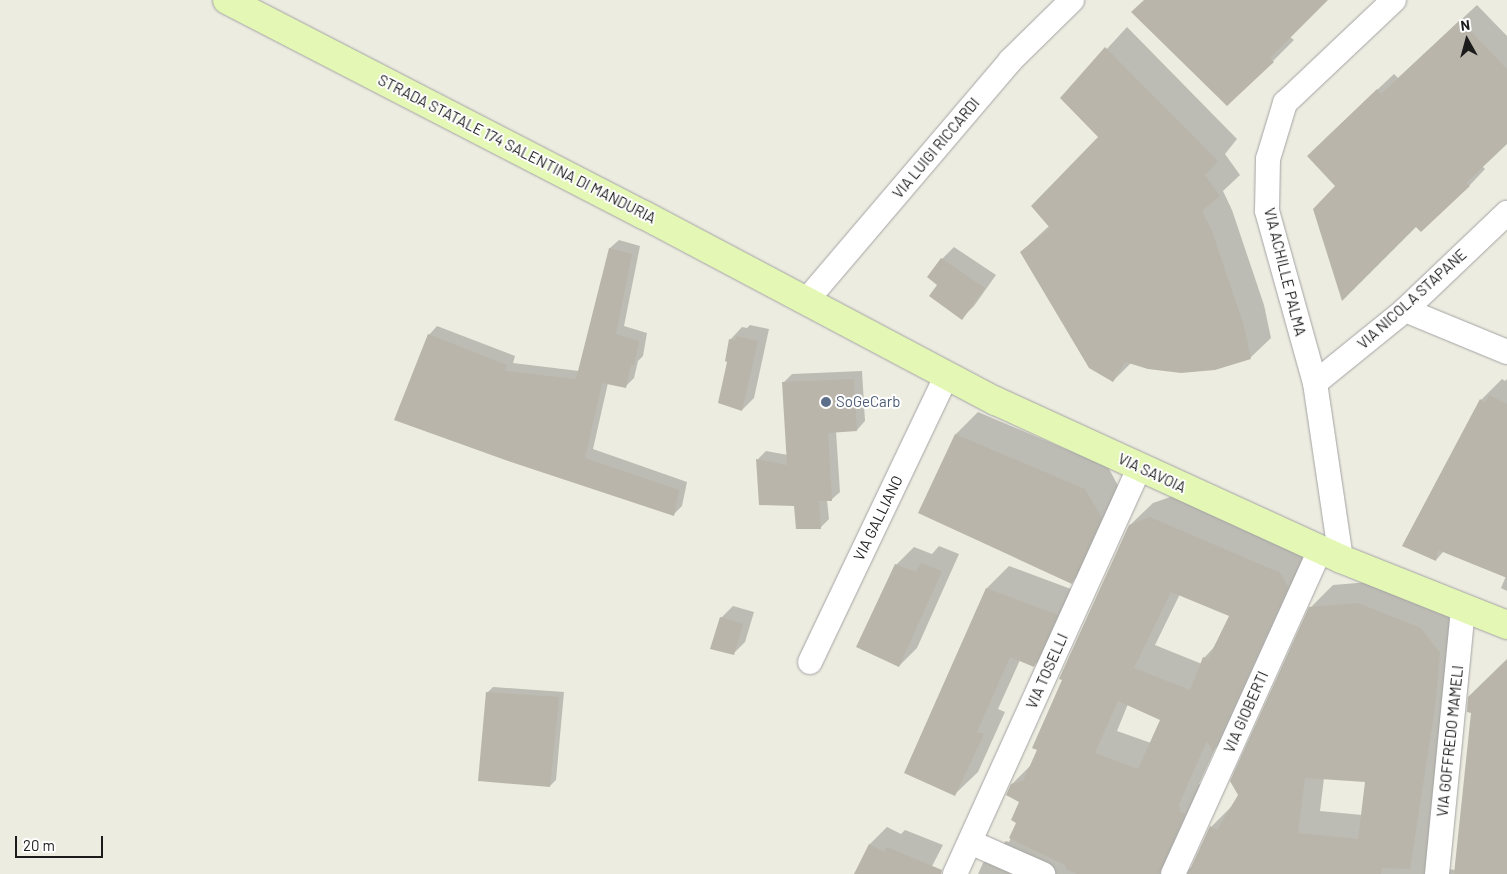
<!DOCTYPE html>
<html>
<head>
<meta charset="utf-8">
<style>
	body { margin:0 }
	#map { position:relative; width:1507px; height:874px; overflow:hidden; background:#edece1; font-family:Barlow,sans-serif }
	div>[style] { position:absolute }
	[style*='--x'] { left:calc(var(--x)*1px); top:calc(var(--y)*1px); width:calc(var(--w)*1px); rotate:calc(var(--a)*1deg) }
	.shadow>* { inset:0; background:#0003 }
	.building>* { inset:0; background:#b9b5ab }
	.roads { filter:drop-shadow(0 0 1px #a3a3a3) drop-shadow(0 0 1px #a3a3a3) }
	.street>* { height:24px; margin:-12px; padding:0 12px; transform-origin:12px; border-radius:12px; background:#fff }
	.secondary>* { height:28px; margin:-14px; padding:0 14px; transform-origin:14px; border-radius:14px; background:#e4f7b5 }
	.dots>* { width:14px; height:14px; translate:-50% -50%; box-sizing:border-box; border:2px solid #fff; border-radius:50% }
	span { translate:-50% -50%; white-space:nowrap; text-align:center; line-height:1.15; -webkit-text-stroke:4px #fff; paint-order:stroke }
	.street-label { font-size:15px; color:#1c1c1c }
	.service-label { font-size:15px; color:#4e5e75 }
	.left { translate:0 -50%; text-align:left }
	.north { position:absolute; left:1442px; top:15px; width:50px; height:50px; -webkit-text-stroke:4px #fff; paint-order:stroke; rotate:353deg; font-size:14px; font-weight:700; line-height:20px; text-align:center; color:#1c1c1c }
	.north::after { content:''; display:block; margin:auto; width:18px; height:22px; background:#1c1c1c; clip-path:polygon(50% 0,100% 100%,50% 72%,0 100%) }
	.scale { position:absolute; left:15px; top:836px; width:88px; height:22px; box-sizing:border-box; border:2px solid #1c1c1c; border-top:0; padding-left:6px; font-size:15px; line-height:18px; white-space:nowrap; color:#1c1c1c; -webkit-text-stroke:4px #fff; paint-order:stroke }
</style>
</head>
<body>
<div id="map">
	<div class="shadow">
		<i style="clip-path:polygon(1145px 0,1326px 0,1290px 37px,1294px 40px,1273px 61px)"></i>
		<i style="clip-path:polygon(1477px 5px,1507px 36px,1507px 143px,1482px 166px,1485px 169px,1469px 186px,1416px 225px,1336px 186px,1324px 140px,1394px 74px,1398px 78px)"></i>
		<i style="clip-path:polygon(1127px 27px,1237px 139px,1225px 154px,1240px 175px,1223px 191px,1232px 210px,1264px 305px,1271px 338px,1250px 358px,1131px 363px,1113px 381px,1021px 252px,1050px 225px,1100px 137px,1062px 98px)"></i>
		<i style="clip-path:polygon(619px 240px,640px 246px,624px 326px,647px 333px,643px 356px,638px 361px,634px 378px,625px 387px,608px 383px,593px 449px,687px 482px,682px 506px,674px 514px,508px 460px,429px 335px,437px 326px,515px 356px,513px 363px,579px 371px,610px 248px)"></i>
		<i style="clip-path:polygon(954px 247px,996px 275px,974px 306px,962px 318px,938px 285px,942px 259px)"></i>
		<i style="clip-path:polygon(750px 325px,769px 329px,754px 398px,742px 410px,728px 361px,730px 340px,742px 327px,747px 328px)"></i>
		<i style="clip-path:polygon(862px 371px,865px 421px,857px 430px,836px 431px,840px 492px,831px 500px,827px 500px,829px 519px,820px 528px,795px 505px,758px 459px,766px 451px,788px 455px,783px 383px,792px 374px)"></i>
		<i style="clip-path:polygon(1502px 379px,1505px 381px,1507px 379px,1507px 591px,1501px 588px,1506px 576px,1444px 551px,1436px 560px,1403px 545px,1481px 400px)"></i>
		<i style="clip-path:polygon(978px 412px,1108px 467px,1123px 495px,1094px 560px,1071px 583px,920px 512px,956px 434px)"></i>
		<i style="clip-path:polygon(evenodd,1173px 496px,1303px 551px,1310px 564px,1235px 728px,1215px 749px,1199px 784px,1202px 785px,1161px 874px,978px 874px,983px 863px,1006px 841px,1009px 842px,1017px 823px,1020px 801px,1012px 784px,1031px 765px,1130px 525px,1153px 503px,1173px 496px,1180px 594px,1231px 616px,1216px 645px,1204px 658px,1202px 664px,1155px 645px,1180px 594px,1173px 496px,1128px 704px,1162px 719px,1151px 743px,1117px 731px,1128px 704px)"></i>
		<i style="clip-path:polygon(939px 546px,959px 554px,917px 648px,899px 666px,896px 565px,914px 547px,932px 554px)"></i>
		<i style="clip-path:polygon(1009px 566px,1079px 592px,1056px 643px,1034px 666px,1020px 660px,998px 709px,1005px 712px,978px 772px,955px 794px,987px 588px)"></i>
		<i style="clip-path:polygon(evenodd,1381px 581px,1443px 606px,1461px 630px,1429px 867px,1456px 870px,1507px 660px,1507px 874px,1183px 874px,1194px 865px,1211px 827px,1233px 805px,1239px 795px,1310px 608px,1333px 585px,1381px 581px,1324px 778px,1366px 781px,1362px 815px,1320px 811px,1324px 778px)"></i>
		<i style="clip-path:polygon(733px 606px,754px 612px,745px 642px,733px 654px,721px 618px)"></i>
		<i style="clip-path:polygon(493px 687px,564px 692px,556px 780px,550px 786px,487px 693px)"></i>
		<i style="clip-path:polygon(887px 827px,901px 834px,905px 830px,943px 845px,928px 874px,855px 874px,870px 844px)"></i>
	</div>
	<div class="building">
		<i style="clip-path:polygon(1144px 0,1328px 0,1270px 58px,1274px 62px,1227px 106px,1131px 12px)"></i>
		<i style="clip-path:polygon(1460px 20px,1507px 69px,1507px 144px,1466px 183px,1470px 186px,1421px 232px,1416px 227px,1342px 301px,1313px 209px,1335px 186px,1307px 156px,1377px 89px,1381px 94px)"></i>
		<i style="clip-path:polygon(1105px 47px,1218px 161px,1205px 175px,1220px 196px,1202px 211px,1212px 231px,1244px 326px,1251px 359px,1215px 370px,1181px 373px,1148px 369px,1125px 362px,1113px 382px,1089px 368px,1020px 252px,1050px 228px,1031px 206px,1098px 137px,1060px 98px)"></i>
		<i style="clip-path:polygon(609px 248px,632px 254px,616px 334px,639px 341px,634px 366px,631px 364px,626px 388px,602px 383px,585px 458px,679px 490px,674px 516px,508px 461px,394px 420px,428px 334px,507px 365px,505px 371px,576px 379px)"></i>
		<i style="clip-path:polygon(941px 258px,985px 288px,962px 320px,929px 296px,937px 285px,927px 277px)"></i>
		<i style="clip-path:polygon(737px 336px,758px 341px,742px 411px,718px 403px,727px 362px,725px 361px,729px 339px,735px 340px)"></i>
		<i style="clip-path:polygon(854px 379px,857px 431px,828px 433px,832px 501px,819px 501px,821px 529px,796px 529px,794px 506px,759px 505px,756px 459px,787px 465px,782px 382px)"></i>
		<i style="clip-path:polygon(1489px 395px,1507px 404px,1507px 578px,1438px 550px,1436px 561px,1402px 546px,1480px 399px,1485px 403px)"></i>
		<i style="clip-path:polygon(955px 434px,1085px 489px,1102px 518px,1072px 584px,918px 513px)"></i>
		<i style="clip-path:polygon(evenodd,1150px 517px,1281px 573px,1288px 587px,1213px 752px,1207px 741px,1178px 806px,1181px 808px,1179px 811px,1185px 814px,1159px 874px,1077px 874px,1066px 869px,1065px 865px,1009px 838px,1016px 823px,1011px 820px,1019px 802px,1006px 795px,1011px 784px,1023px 781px,1037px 750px,1032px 748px,1062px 680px,1059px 679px,1129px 525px,1150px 517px,1171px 592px,1229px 616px,1208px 659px,1203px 657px,1190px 690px,1134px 668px,1171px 592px,1150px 517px,1118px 701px,1160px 720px,1138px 769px,1095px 753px,1118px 701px)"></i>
		<i style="clip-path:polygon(921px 563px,942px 571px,899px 667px,856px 647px,895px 564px,916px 572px)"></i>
		<i style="clip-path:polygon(986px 588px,1058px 615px,1034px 667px,1010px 657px,977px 732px,984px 734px,955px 796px,904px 773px)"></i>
		<i style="clip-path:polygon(evenodd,1358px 603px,1421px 628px,1440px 653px,1435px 708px,1410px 869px,1382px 868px,1381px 874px,1188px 874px,1210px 826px,1217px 830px,1238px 795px,1230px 781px,1309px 607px,1358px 603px,1305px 778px,1365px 782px,1358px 839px,1298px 833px,1305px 778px)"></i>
		<i style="clip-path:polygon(720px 617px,743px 624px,734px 655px,710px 649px)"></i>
		<i style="clip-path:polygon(1507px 659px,1507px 874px,1454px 874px,1471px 713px,1467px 712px,1468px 697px)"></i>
		<i style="clip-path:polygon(486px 692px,559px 697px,550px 787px,478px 781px)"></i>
		<i style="clip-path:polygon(869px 844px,884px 852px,887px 847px,942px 870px,941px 874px,854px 874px)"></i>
	</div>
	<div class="roads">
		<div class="street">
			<i style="--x:806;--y:301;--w:315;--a:-49.6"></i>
			<i style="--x:1010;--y:61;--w:87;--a:-44.5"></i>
			<i style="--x:1405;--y:310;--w:110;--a:22.4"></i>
			<i style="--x:1315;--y:383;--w:116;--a:-39"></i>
			<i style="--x:1405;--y:310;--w:141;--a:-43.6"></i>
			<i style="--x:1341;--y:559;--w:178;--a:-98.4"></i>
			<i style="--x:1315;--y:383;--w:179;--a:-105.6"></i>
			<i style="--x:1267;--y:211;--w:52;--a:-88.9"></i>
			<i style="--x:1268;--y:159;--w:59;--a:-73.1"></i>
			<i style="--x:1285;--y:103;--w:150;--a:-43.4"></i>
			<i style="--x:810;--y:662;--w:318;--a:-64.5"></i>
			<i style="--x:970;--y:842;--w:80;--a:23.7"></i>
			<i style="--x:955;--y:874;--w:447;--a:-65.6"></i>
			<i style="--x:1173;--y:874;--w:356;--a:-65.6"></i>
			<i style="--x:1437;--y:874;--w:267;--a:-84.4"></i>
		</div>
		<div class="secondary">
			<i style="--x:227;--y:0;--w:469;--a:27.3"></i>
			<i style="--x:644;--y:215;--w:398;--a:27.9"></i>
			<i style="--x:996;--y:401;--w:379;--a:24.6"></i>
			<i style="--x:1341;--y:559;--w:179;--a:21.7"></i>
		</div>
	</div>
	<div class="dots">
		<i style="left:826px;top:402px;background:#5c6f8a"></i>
	</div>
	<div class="street-label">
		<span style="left:936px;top:148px;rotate:-50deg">VIA LUIGI RICCARDI</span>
		<span style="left:517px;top:149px;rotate:27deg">STRADA STATALE 174 SALENTINA DI MANDURIA</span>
		<span style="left:1285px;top:272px;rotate:76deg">VIA ACHILLE PALMA</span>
		<span style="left:1412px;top:299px;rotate:-42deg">VIA NICOLA STAPANE</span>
		<span style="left:1152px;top:473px;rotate:25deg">VIA SAVOIA</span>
		<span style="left:878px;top:518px;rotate:-64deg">VIA GALLIANO</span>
		<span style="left:1047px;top:671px;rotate:-66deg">VIA TOSELLI</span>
		<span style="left:1246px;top:712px;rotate:-66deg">VIA GIOBERTI</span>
		<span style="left:1450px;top:741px;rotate:-84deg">VIA GOFFREDO MAMELI</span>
	</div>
	<div class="service-label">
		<span class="left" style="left:836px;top:402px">SoGeCarb</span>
	</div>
	<div class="north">N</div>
	<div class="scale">20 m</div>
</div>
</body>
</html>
